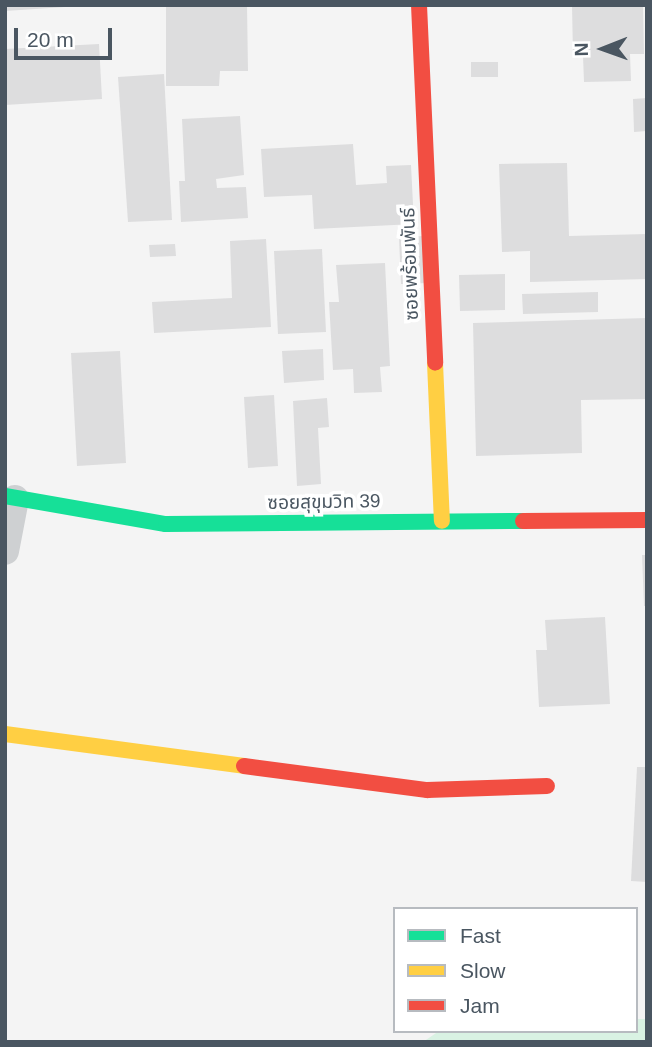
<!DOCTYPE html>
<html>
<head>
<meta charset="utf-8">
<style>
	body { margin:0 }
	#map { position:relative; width:652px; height:1047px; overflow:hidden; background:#f4f4f4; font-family:Helvetica,"Noto Sans Thai",sans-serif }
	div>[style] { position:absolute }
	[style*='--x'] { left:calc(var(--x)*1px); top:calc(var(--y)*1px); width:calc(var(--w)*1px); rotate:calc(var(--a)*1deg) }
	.green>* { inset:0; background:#d9f2e3 }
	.building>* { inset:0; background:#ddddde }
	.street>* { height:28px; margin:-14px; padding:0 14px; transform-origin:14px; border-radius:14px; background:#ced0d2 }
	.fast>* { height:16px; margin:-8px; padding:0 8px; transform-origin:8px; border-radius:8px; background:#16e098 }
	.slow>* { height:16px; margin:-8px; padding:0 8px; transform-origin:8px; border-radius:8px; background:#ffcf43 }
	.jam>* { height:16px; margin:-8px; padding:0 8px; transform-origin:8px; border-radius:8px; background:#f24e42 }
	span { translate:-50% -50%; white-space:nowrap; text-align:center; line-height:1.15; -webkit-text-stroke:7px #fff; paint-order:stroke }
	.street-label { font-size:19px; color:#4a5661 }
	.frame { position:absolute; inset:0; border:7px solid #4a5661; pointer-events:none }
	.legend { position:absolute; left:393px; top:907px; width:245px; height:126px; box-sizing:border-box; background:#fff; border:2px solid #b7bbc0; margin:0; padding:9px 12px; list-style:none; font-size:21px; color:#4a5661 }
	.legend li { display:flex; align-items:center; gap:14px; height:35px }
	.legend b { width:35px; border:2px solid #b7bbc0 }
	.north { position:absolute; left:568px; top:14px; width:70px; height:70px; -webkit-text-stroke:5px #fff; paint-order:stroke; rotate:269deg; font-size:19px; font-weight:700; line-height:28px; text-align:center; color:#4a5661 }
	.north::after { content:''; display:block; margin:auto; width:24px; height:32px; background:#4a5661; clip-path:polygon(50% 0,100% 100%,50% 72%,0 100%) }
	.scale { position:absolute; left:14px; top:28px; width:98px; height:32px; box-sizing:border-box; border:4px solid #4a5661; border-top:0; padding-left:9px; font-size:21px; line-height:24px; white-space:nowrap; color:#4a5661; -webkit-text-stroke:5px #fff; paint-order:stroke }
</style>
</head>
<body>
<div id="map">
	<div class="green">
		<i style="clip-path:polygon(636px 1019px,647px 1019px,647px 1042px,423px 1042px,439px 1031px,636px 1031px)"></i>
	</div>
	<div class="building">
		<i style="clip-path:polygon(5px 5px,65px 5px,65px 7px,5px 11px)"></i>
		<i style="clip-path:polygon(166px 5px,247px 5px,248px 71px,220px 71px,219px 86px,166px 86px)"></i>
		<i style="clip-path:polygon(572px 5px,643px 5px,644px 54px,630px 54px,631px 81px,584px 82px,583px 56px,573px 56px)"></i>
		<i style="clip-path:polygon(99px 44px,102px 99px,5px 105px,5px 49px)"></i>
		<i style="clip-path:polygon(471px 62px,498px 62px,498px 77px,471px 77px)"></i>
		<i style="clip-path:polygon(164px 74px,172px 220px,128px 222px,118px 77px)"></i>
		<i style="clip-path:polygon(647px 98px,647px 131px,634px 132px,633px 99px)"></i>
		<i style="clip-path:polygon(240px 116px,244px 175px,216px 179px,217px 188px,246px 187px,248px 218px,181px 222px,179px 181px,185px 181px,182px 119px)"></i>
		<i style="clip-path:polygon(353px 144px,356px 185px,387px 183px,386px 166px,411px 165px,414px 224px,314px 229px,312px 195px,264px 197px,261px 149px)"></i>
		<i style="clip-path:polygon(567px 163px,569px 236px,647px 234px,647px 279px,530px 282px,530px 251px,502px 252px,499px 164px)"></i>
		<i style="clip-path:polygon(425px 236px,428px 283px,401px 284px,399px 237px)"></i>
		<i style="clip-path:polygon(266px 239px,271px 327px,154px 333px,152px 302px,232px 298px,230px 241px)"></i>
		<i style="clip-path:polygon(175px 244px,176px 256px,150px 257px,149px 245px)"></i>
		<i style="clip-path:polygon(322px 249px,326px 332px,278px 334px,274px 251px)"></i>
		<i style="clip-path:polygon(385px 263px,390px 366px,380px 367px,382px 392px,354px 393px,353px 369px,333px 370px,329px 302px,339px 302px,336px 265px)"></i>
		<i style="clip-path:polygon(505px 274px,505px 310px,460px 311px,459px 275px)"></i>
		<i style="clip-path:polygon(598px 292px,598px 312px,523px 314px,522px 294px)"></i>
		<i style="clip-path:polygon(647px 318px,647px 399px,581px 400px,582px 453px,476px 456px,473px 323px)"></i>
		<i style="clip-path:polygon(323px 349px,324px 380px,284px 383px,282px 351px)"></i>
		<i style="clip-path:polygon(120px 351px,126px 463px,77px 466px,71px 353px)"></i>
		<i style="clip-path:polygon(274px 395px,278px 466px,248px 468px,244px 397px)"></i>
		<i style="clip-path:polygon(327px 398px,329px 427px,318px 428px,321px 484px,297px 486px,293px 401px)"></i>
		<i style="clip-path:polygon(642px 555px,647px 555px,647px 606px,644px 606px)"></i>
		<i style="clip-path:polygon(605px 617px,610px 704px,539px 707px,536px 650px,547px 650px,545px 620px)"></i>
		<i style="clip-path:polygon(637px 767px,647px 767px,647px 882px,631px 881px)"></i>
	</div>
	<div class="street">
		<i style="--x:5;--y:551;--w:53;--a:-79.1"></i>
	</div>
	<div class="fast">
		<i style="--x:5;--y:496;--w:163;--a:9.9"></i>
		<i style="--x:166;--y:524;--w:357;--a:-0.5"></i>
	</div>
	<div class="slow">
		<i style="--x:435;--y:363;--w:158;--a:87.5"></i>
		<i style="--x:5;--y:734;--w:241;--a:7.6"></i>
	</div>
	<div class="jam">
		<i style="--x:419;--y:5;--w:358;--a:87.4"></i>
		<i style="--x:523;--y:521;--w:124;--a:-0.5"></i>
		<i style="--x:244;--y:766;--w:185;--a:7.5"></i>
		<i style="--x:427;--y:790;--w:120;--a:-1.9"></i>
	</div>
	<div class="street-label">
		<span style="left:410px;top:264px;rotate:-92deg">ซอยพร้อมพันธ์</span>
		<span style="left:324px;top:502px;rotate:-1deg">ซอยสุขุมวิท 39</span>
	</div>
	<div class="frame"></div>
	<ul class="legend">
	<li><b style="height:9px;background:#16e098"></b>Fast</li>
	<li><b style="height:9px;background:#ffcf43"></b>Slow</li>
	<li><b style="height:9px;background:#f24e42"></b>Jam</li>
	</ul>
	<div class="north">N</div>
	<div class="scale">20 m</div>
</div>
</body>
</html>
